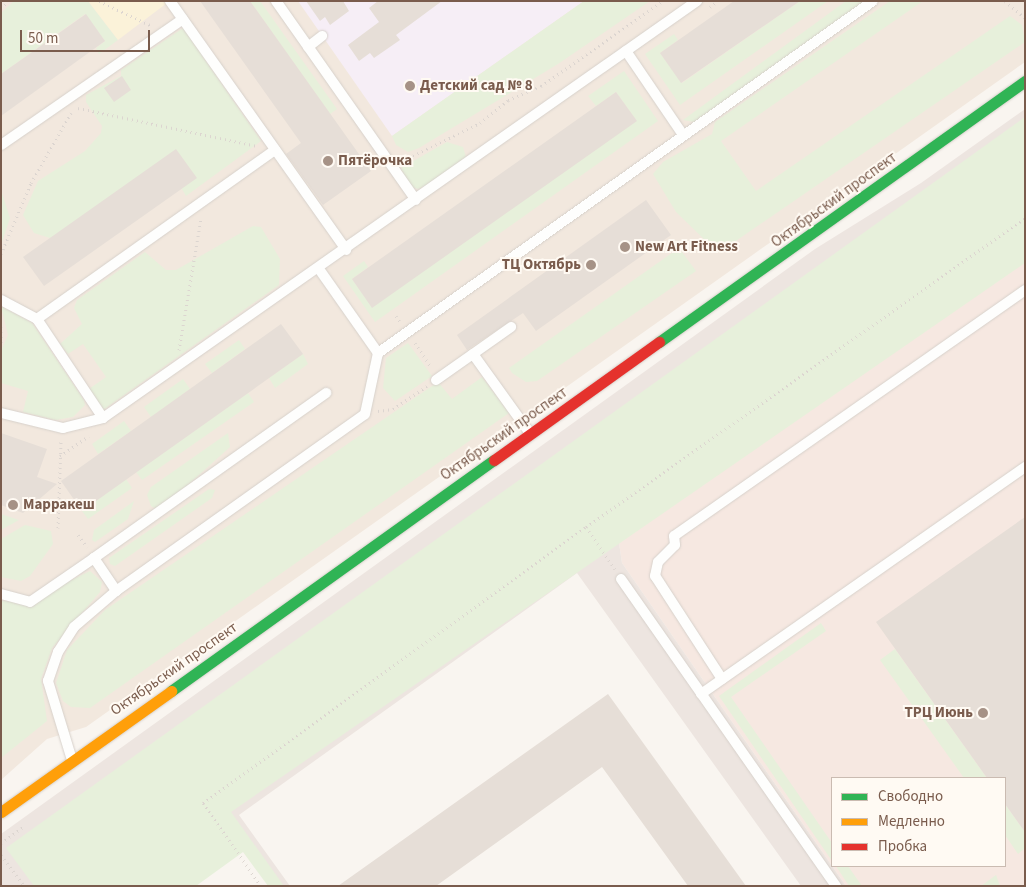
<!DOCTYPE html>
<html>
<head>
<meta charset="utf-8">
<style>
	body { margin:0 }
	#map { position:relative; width:1026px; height:887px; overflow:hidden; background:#f9f5f0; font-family:"Source Sans 3",sans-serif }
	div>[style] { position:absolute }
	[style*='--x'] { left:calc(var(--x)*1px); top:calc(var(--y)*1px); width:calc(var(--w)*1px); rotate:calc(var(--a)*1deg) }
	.residential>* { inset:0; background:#f2e8de }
	.commercial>* { inset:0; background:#f6e8e1 }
	.industrial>* { inset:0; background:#ede5e0 }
	.education>* { inset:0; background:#f6eef6 }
	.green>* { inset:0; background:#e7f0db }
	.sand>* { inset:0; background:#fbf2d9 }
	.building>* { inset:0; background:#e6ded7 }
	.path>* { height:3px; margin-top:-1.5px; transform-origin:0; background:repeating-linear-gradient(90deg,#dcd5d0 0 1px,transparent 0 5px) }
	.roads { filter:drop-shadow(0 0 1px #d7d1cb) drop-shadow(0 0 1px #d7d1cb) }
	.lane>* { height:10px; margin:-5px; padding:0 5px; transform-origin:5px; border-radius:5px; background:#fefefd }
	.fast>* { height:11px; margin:-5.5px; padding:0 5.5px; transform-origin:5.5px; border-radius:5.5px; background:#30b455 }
	.slow>* { height:11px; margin:-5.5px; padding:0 5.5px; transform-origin:5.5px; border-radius:5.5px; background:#ff9f0a }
	.jam>* { height:11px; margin:-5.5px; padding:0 5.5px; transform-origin:5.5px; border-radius:5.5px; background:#e5322d }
	.dots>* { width:14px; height:14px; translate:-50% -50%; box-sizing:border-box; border:2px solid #fffaf3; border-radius:50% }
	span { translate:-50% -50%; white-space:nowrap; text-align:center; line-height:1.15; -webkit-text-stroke:4px #fffaf3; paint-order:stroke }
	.poi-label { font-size:15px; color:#7a5c4d; font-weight:700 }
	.left { translate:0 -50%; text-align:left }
	.right { translate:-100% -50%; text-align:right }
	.street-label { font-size:15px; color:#7a5c4d }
	.frame { position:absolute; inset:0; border:2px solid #7a5c4d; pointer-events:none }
	.legend { position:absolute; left:831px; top:777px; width:175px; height:90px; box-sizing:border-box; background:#fffaf3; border:1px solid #cabbb1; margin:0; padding:6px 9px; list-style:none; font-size:15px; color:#7a5c4d }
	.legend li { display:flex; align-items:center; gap:10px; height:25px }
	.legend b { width:25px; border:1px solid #cabbb1 }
	.scale { position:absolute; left:20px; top:30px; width:130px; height:22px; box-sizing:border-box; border:2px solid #7a5c4d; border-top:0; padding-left:6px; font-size:15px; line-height:18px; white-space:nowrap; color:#7a5c4d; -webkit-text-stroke:4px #fffaf3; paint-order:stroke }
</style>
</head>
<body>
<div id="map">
	<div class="residential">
		<i style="clip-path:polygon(1px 1px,1025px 1px,1025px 62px,86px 727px,47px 739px,1px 780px)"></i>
	</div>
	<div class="commercial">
		<i style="clip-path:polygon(evenodd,1025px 260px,1025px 886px,846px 886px,622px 563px,619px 543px,1025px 260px,832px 778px,1005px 778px,1005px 866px,832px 866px,832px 778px)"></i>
	</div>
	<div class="industrial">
		<i style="clip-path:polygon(1025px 109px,1025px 260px,619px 543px,622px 563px,846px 886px,801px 886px,577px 573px,239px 815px,290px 886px,276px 886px,209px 793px,82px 886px,1px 886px,1px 834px,815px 249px,921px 183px)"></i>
	</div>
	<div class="education">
		<i style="clip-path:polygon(298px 1px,584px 1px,392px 136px)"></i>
	</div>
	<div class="green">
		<i style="clip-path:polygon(14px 1px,88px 1px,118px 40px,99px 54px,96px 48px,105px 41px,85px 14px,1px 74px,1px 13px)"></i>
		<i style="clip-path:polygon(250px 1px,260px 1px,337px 109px,330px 114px)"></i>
		<i style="clip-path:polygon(584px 1px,650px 1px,558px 64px,419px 148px,408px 152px,396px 145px,392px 136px)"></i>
		<i style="clip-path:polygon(800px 1px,828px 1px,680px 105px,645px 54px,674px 34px,678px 40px,660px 53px,682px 83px)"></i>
		<i style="clip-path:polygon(846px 1px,866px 1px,694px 122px,683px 120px)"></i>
		<i style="clip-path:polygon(890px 1px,923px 1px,721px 141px,756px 191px,1010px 16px,1022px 25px,1025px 42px,730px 245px,717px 248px,707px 242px,676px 212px,653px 174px,663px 162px,712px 134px,715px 122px)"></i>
		<i style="clip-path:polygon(183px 28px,261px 141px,186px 196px,182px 189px,50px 238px,34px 233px,23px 215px,38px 181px,85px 151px,101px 133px,102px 126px,86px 102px,86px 95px,121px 76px,121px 70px)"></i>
		<i style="clip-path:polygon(624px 71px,658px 121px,375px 322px,343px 276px,364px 261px,368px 267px,352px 279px,372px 307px,636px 120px,616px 92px,596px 106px,588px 96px)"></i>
		<i style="clip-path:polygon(1025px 117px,1025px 263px,231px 812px,284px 886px,268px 886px,243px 852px,196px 886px,34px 886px,6px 848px)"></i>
		<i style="clip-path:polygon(447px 142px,463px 147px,466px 157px,440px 180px,418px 189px,409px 186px,401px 168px)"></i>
		<i style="clip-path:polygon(1px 190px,10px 218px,1px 245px)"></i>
		<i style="clip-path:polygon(253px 226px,261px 227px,280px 259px,279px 285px,103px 410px,89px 389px,106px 377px,83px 344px,68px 354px,60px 344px,82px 324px,74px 308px,77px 300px,145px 252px,166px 270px,176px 270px)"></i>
		<i style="clip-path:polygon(679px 248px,696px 271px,537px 381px,526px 382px,512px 373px,509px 368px)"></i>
		<i style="clip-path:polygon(1px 306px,32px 323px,84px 400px,85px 405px,73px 417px,56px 420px,23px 412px,28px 391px,1px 383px,1px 351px,8px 335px)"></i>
		<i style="clip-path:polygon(239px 340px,245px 349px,212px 373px,205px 364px)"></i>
		<i style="clip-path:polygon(408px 343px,432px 376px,395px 401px,383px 388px,386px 358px)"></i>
		<i style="clip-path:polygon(303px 354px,308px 364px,275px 388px,269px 378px)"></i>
		<i style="clip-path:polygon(482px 377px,509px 413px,90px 708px,71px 707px,63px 701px,56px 683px,67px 650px,105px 610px,438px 382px,452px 399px)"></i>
		<i style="clip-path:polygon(183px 379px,190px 389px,151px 417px,144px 407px)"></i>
		<i style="clip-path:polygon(248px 393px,254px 402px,142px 480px,136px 472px)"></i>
		<i style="clip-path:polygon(124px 421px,131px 431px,98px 454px,92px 444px)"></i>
		<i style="clip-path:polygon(228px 433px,230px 447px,170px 501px,156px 509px,151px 506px,147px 495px,151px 487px)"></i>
		<i style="clip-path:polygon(126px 479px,132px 488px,88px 519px,82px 511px)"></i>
		<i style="clip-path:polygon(209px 489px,215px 490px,212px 498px,115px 566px,110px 564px,109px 558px)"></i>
		<i style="clip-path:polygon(134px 501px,128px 519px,95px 542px,92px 540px,94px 530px)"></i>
		<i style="clip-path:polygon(1px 514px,19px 520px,1px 530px)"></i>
		<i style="clip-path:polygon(25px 525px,51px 531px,53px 544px,30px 576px,21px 581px,1px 577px,1px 539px)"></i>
		<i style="clip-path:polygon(90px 571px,102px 582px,100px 592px,52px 648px,41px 679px,47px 721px,1px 758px,1px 600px,22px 604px)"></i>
		<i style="clip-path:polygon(821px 623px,826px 631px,731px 697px,832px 843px,832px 861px,719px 696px)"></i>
		<i style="clip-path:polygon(895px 649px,987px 778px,964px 778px,880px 660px)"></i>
		<i style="clip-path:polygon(1005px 804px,1025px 832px,1025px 848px,1018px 854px,1005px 835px)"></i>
		<i style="clip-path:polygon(836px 866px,848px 866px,862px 886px,849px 886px)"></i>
		<i style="clip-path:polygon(996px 875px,1000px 886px,981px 886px)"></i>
	</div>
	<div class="sand">
		<i style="clip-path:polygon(88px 1px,166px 1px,167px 3px,118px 40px)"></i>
	</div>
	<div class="building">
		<i style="clip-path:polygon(200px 1px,250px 1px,371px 171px,323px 205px,286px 154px,301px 143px)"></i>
		<i style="clip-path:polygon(306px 1px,343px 1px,349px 11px,330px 25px,325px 17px,320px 21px)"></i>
		<i style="clip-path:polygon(378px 1px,442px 1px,396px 35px,400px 40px,374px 58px,370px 53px,359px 61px,348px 45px,379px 22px,369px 8px)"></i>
		<i style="clip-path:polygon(734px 1px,800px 1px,681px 83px,660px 53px)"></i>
		<i style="clip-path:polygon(86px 14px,105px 41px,1px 116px,1px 74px)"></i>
		<i style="clip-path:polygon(122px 76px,131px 90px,114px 102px,104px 88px)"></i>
		<i style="clip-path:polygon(616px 92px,637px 121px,372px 308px,352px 279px)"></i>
		<i style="clip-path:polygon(176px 149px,197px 178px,44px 286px,23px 257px)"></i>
		<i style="clip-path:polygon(646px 200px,671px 235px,536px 331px,523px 313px,467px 350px,457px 335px)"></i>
		<i style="clip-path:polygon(281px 324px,303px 354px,82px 511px,61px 481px)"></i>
		<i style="clip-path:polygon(1px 433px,47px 449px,37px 477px,57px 484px,23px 513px,1px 505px)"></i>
		<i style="clip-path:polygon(1025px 517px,1025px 832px,1005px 804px,1005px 778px,987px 778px,876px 622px)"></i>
		<i style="clip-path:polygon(608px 694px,746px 886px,688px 886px,602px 767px,436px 886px,338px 886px)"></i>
	</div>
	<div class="path">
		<i style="--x:99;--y:1;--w:59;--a:25.3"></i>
		<i style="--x:1005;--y:1;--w:26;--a:40"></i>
		<i style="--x:710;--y:7;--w:10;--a:-37"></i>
		<i style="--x:1;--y:8;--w:10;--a:-45"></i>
		<i style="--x:78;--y:108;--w:183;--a:12"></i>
		<i style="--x:404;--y:160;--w:85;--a:-26"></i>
		<i style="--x:480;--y:123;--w:36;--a:-39"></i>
		<i style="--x:508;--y:100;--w:36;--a:-23"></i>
		<i style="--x:541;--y:86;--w:149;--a:-34.9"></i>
		<i style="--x:1;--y:254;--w:77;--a:-67.1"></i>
		<i style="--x:31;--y:183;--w:81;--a:-60.3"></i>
		<i style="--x:396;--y:316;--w:7;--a:56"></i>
		<i style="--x:1;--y:327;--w:19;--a:90"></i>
		<i style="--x:415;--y:343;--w:29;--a:56"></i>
		<i style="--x:179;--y:350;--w:134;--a:-80.5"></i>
		<i style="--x:378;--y:411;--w:15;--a:-8"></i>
		<i style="--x:393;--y:409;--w:41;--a:-34.1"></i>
		<i style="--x:60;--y:456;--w:35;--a:-35"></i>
		<i style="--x:586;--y:527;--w:537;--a:-35.14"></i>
		<i style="--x:58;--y:528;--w:87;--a:-88"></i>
		<i style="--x:78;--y:535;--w:15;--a:53"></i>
		<i style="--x:1;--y:843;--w:27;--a:-36"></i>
		<i style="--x:1;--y:855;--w:39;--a:53"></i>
		<i style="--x:261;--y:886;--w:101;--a:-124.9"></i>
		<i style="--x:203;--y:803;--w:472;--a:-35.8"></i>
		<i style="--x:586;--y:527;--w:51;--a:55.4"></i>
	</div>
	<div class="roads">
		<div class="lane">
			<i style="--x:170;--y:1;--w:305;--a:54.7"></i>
			<i style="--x:276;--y:1;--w:243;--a:54.9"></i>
			<i style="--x:308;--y:47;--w:18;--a:-38"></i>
			<i style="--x:626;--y:51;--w:102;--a:55.8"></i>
			<i style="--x:1;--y:145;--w:221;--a:-34.7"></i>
			<i style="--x:319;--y:269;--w:103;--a:54.9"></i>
			<i style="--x:1;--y:300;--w:41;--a:27.8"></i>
			<i style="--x:37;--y:319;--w:119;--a:56.3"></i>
			<i style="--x:37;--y:319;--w:292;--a:-35.4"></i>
			<i style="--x:473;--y:354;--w:96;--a:54.3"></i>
			<i style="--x:436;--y:380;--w:92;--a:-35.2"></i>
			<i style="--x:1;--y:413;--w:64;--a:13.6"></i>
			<i style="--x:63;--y:428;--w:41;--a:-14"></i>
			<i style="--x:103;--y:418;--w:726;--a:-35.07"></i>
			<i style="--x:94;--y:558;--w:285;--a:-35.4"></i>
			<i style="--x:621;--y:579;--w:375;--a:55"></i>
			<i style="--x:1;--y:594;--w:30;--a:15"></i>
			<i style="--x:30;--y:602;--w:78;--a:-34.5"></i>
			<i style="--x:94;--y:558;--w:40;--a:56"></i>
			<i style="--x:116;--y:591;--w:305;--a:-35.4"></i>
			<i style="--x:365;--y:414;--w:62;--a:-78"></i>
			<i style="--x:378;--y:353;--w:607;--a:-35.42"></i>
			<i style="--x:722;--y:679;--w:123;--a:-123"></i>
			<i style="--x:655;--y:576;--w:14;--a:-78"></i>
			<i style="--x:658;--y:562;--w:24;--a:-45"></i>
			<i style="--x:675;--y:545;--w:9;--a:-96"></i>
			<i style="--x:674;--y:536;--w:429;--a:-35"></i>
			<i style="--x:701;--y:694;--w:396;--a:-35"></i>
			<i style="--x:72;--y:760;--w:83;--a:-106.9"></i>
			<i style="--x:48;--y:681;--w:31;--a:-71"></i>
			<i style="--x:58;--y:652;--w:30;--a:-57"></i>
			<i style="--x:74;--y:627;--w:55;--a:-40.6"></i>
		</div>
		<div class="fast">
			<i style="--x:659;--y:342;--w:450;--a:-35.5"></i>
			<i style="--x:171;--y:691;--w:397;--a:-35.6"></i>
		</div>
		<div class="slow">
			<i style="--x:1;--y:812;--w:209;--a:-35.4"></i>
		</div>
		<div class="jam">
			<i style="--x:494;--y:460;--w:203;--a:-35.6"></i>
		</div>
	</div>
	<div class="dots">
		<i style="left:410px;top:86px;background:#a69286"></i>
		<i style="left:328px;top:161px;background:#a69286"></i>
		<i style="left:625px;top:247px;background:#a69286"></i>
		<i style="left:591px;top:265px;background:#a69286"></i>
		<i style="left:13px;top:505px;background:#a69286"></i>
		<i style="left:983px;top:713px;background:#a69286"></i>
	</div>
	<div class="poi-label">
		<span class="left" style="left:420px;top:86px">Детский сад № 8</span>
		<span class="left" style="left:338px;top:161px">Пятёрочка</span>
		<span class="left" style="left:635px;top:247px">New Art Fitness</span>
		<span class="right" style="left:581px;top:265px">ТЦ Октябрь</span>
		<span class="left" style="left:23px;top:505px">Марракеш</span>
		<span class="right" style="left:973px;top:713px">ТРЦ Июнь</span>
	</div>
	<div class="street-label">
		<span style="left:834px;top:200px;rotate:-36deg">Октябрьский проспект</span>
		<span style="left:504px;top:434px;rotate:-35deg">Октябрьский проспект</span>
		<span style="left:174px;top:669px;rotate:-35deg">Октябрьский проспект</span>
	</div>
	<div class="frame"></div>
	<ul class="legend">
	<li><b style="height:6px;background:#30b455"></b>Свободно</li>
	<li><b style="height:6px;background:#ff9f0a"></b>Медленно</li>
	<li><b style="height:6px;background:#e5322d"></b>Пробка</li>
	</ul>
	<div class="scale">50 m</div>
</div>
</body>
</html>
